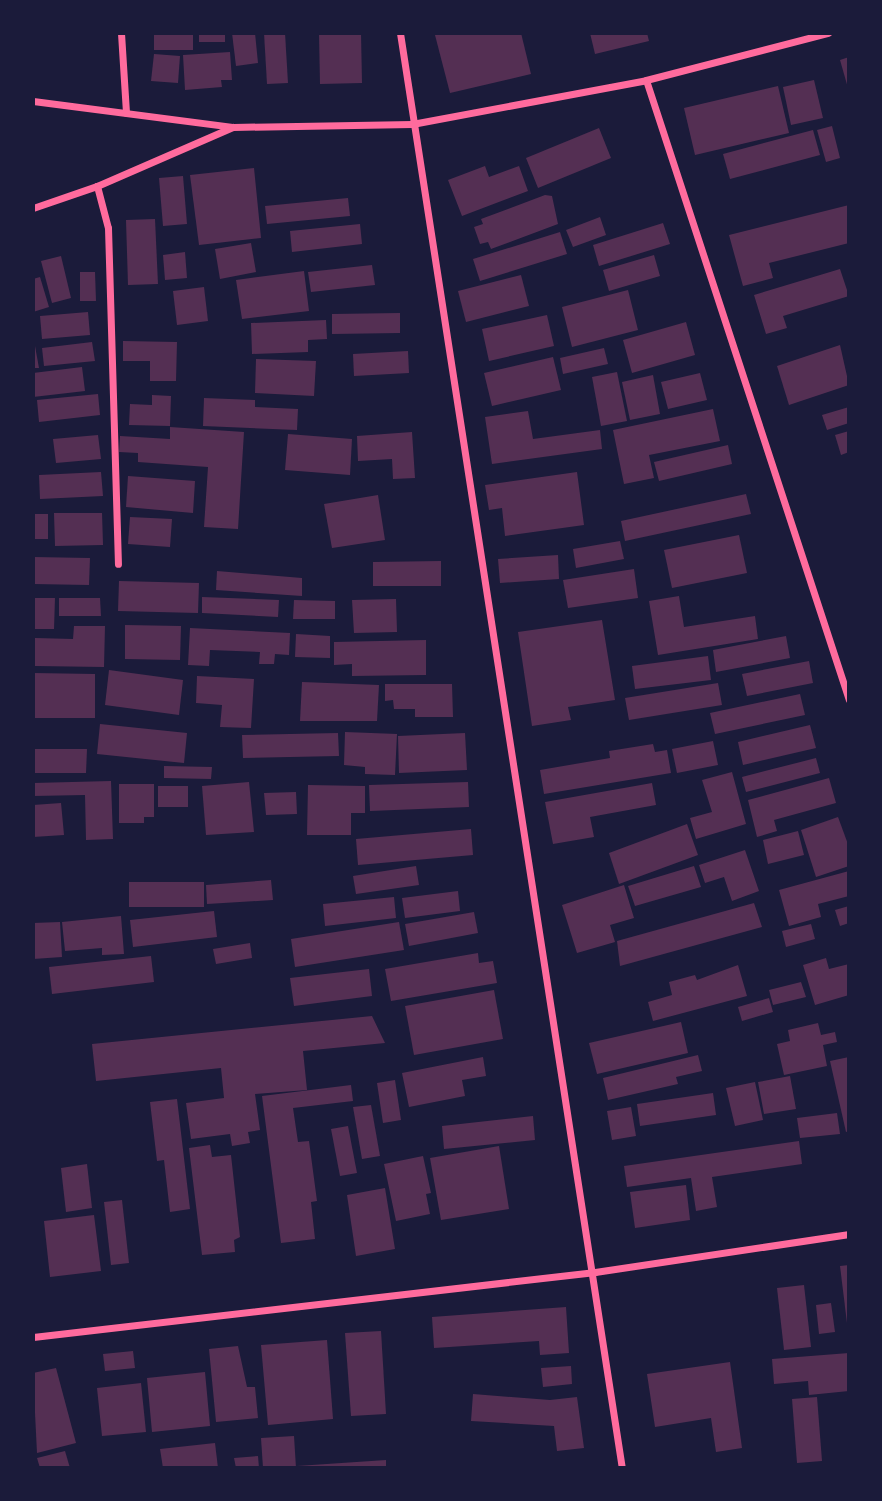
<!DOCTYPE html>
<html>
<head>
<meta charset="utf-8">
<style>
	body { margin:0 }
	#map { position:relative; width:882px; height:1501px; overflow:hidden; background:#1b1b3a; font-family:Ubuntu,sans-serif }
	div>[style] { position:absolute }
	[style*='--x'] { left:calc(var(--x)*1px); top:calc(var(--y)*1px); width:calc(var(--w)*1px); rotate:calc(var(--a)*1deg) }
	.building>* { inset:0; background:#542f53 }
	.minor>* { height:7px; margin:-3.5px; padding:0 3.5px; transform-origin:3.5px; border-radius:3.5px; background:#ff6b9d }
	span { translate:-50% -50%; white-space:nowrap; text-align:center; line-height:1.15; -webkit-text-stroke:7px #1b1b3a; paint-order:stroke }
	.frame { position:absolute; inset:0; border:35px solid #1b1b3a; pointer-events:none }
</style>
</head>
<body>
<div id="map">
	<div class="building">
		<i style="clip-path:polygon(154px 33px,193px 33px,193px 50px,154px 50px)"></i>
		<i style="clip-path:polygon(199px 33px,225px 33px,225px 42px,199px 42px)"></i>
		<i style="clip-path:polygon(232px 33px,255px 33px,258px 63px,236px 66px)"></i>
		<i style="clip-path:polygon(264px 33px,285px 33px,288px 83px,267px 84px)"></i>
		<i style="clip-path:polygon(319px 33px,361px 33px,362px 83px,320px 84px)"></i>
		<i style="clip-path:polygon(521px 33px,531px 74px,450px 93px,435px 35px)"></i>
		<i style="clip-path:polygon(590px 33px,647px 33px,649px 41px,595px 54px)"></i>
		<i style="clip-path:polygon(230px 52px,232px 80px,221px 80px,222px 87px,185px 90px,183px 55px)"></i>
		<i style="clip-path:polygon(154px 54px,180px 56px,178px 83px,151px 81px)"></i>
		<i style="clip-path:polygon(849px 57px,849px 88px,848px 88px,840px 60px)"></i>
		<i style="clip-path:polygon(814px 80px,823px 118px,791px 125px,783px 87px)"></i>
		<i style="clip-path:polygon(778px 86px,789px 133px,695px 155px,684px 108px)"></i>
		<i style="clip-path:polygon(832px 126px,840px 158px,826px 162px,817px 130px)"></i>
		<i style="clip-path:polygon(599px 128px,611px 158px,538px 188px,526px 158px)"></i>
		<i style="clip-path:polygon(813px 130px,820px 155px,730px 179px,723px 154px)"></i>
		<i style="clip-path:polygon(485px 166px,489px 177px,519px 166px,528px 191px,462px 216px,448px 180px)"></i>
		<i style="clip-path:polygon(254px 168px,261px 238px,199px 245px,190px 175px)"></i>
		<i style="clip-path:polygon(183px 176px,187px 224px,163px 226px,159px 178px)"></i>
		<i style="clip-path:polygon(545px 195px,552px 196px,558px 224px,491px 249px,488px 242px,480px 244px,474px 227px,483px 224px,481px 219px)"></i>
		<i style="clip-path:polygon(348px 198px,350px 216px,267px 224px,265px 206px)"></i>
		<i style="clip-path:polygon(849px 205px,849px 243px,769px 263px,773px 278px,743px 286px,729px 235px)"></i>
		<i style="clip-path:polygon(600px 217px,606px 235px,573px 247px,566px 230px)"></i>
		<i style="clip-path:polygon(155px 219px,158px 284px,128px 285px,126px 220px)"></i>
		<i style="clip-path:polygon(663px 223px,670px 244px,599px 266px,593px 245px)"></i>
		<i style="clip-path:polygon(360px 224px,362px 244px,292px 252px,290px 231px)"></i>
		<i style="clip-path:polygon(560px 232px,567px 254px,480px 281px,473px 259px)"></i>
		<i style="clip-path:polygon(251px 243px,256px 272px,220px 279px,215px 249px)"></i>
		<i style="clip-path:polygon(185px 252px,187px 278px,165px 280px,163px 255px)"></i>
		<i style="clip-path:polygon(654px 255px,660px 276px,609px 291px,603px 270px)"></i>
		<i style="clip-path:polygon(61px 256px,71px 298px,52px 303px,41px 261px)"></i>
		<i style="clip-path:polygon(372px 265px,375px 285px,311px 292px,308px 272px)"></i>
		<i style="clip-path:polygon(840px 269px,849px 296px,783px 316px,787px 328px,766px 334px,754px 295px)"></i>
		<i style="clip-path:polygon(304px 271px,309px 311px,242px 319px,236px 280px)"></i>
		<i style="clip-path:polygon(80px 272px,95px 272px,96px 301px,80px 301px)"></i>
		<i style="clip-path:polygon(521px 275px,529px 306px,466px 322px,458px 291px)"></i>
		<i style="clip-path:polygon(40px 277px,49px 307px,33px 312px,33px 279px)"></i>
		<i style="clip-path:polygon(204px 287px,208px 321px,177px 325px,173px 291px)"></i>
		<i style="clip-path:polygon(628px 290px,638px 330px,572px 347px,562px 307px)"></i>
		<i style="clip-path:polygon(88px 312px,90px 335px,42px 339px,40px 316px)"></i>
		<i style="clip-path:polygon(400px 313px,400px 333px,332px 334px,332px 314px)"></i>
		<i style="clip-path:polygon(547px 315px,554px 346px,489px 361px,482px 329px)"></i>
		<i style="clip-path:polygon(326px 320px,327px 339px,308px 340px,308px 352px,252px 354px,251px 323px)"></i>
		<i style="clip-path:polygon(686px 322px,695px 355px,632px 373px,623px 340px)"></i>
		<i style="clip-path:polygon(33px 335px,39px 368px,33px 368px)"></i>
		<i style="clip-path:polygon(123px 341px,177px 342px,176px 381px,150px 381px,150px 361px,123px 361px)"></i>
		<i style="clip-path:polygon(92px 342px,95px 361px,44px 366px,42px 348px)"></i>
		<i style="clip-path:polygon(840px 345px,849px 385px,789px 405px,777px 366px)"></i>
		<i style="clip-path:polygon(604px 348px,608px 364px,563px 374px,560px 358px)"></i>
		<i style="clip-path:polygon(408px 351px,409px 373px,354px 376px,353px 354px)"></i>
		<i style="clip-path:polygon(553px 357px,561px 390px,492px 406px,484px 373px)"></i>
		<i style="clip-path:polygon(256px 359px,316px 361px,314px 396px,255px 393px)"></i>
		<i style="clip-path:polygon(82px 367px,85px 391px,33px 397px,33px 373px)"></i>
		<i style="clip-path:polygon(617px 372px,627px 421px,601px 426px,592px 377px)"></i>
		<i style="clip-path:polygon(700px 373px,707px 400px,668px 409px,661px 382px)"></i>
		<i style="clip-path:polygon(653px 375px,660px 414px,630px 420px,622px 382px)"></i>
		<i style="clip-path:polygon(98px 394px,100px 415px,39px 422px,37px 400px)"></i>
		<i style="clip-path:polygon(152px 395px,171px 396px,170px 426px,129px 425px,130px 404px,152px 405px)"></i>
		<i style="clip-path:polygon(204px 398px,255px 400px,255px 407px,298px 409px,297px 430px,203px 426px)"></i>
		<i style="clip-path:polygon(849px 407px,849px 423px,827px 430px,822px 415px)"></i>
		<i style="clip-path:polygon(713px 409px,720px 441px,649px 455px,654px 478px,624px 484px,613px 430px)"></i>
		<i style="clip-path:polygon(528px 411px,533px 439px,600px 430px,602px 449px,492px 464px,485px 417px)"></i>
		<i style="clip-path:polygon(170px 427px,244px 432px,238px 529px,204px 527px,208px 467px,138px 462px,138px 453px,119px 452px,120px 436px,170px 439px)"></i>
		<i style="clip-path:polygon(849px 431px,849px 452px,841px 455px,835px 435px)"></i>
		<i style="clip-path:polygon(412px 432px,415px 478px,393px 479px,392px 459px,358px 461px,357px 436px)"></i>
		<i style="clip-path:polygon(288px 434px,352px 439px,350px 475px,285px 470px)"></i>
		<i style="clip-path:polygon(98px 435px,101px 459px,56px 463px,53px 439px)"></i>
		<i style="clip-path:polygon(728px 445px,732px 464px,659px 481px,654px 462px)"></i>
		<i style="clip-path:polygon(101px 472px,103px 496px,40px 499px,39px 475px)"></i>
		<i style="clip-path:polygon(577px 472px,584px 525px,505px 536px,502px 508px,489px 510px,485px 485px)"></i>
		<i style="clip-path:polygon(128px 476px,195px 481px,193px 513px,126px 507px)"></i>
		<i style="clip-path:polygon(746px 494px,751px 514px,625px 541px,621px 521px)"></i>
		<i style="clip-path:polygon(378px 495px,385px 540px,332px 548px,324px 504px)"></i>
		<i style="clip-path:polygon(54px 513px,102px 513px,103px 545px,55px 546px)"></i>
		<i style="clip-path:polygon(33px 514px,48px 514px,48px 539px,33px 539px)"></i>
		<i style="clip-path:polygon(130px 517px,172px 519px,170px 547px,128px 544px)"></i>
		<i style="clip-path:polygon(739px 535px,747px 573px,672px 588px,664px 550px)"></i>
		<i style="clip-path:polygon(620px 541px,624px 559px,576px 568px,573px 549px)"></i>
		<i style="clip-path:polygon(558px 555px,559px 579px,500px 583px,498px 559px)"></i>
		<i style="clip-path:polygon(33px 557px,90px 558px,89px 585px,33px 584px)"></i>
		<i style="clip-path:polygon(441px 561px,441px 586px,373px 586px,373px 562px)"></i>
		<i style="clip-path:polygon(634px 569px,638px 598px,568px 608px,563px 580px)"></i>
		<i style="clip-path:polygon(217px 571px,302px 578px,302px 596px,216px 590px)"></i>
		<i style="clip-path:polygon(119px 581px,199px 583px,198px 613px,118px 611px)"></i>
		<i style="clip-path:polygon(679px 596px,684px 627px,755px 616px,758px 639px,658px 655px,649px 601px)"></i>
		<i style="clip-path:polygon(202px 597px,279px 600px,278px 617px,202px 613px)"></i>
		<i style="clip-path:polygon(33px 598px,55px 598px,54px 629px,33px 629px)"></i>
		<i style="clip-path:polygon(59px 598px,100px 598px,101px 616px,59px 616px)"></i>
		<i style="clip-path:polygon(396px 599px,397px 632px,354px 633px,352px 600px)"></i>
		<i style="clip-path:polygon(294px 600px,335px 601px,335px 619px,293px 619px)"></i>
		<i style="clip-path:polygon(602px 620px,615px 700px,568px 707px,571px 720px,532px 726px,518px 632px)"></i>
		<i style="clip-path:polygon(125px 625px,181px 626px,180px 660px,125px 659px)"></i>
		<i style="clip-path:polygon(74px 626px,105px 626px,104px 667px,35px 666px,35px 638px,73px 639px)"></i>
		<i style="clip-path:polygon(190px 628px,290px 633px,289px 655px,275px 654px,274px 664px,259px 664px,260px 652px,210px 650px,209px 666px,188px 665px)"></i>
		<i style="clip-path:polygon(296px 634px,330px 636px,330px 658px,295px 657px)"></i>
		<i style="clip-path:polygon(786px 636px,790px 658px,716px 672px,713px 650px)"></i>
		<i style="clip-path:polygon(426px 640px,426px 675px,352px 676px,352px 664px,334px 665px,334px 642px)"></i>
		<i style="clip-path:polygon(708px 656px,711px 680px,635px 689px,632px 666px)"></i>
		<i style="clip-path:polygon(809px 661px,813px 683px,747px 696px,742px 674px)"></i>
		<i style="clip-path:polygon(109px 670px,183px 680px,179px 715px,105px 705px)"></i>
		<i style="clip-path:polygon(33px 673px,95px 674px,95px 718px,33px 718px)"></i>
		<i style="clip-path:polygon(197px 676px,254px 679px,251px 728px,220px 727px,222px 705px,196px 703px)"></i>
		<i style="clip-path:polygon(302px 682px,379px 685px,377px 721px,300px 721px)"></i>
		<i style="clip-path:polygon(718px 683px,722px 705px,629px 720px,625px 698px)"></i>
		<i style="clip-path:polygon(385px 684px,452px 684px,453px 717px,415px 717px,415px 709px,394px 709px,393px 700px,385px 701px)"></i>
		<i style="clip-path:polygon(800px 694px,805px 715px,715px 734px,710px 713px)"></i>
		<i style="clip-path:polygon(100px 724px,187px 733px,184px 763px,97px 754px)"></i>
		<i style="clip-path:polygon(810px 725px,816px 748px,743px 765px,738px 742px)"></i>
		<i style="clip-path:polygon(345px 732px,397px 734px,395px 775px,365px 774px,365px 767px,344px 765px)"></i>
		<i style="clip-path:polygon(338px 733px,339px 756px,243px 758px,242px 735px)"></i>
		<i style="clip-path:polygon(465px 733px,467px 770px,399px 773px,398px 736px)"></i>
		<i style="clip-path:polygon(713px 741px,718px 765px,677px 773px,672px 749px)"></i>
		<i style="clip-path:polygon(653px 744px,655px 752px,667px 750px,671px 773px,544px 794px,540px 770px,610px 758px,609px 751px)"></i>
		<i style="clip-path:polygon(33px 749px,87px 749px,86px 773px,33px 773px)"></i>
		<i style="clip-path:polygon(816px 758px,820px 773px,746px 792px,742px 777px)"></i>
		<i style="clip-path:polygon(164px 766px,212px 767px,211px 779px,164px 778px)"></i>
		<i style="clip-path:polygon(732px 772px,746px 824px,696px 839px,690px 818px,712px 812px,702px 780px)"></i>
		<i style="clip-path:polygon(829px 778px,836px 803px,774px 820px,777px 831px,757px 837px,748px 800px)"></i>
		<i style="clip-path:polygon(111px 781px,113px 839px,86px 840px,85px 795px,33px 796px,33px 783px)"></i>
		<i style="clip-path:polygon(249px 782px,254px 832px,206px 835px,202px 786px)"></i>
		<i style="clip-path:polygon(468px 782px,469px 807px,370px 811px,369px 785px)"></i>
		<i style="clip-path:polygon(652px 783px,656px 805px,590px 817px,594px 837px,553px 844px,545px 802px)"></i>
		<i style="clip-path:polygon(119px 784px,154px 784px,154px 817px,144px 817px,144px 823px,119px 823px)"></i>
		<i style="clip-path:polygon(308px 785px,365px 786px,365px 813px,351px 813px,351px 835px,307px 835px)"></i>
		<i style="clip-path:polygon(158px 786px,188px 786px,188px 807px,158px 807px)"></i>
		<i style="clip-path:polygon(296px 792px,297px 814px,266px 815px,264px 793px)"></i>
		<i style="clip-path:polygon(61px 803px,64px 835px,33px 837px,33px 805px)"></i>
		<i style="clip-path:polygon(838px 817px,849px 847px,849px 866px,816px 877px,801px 830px)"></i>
		<i style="clip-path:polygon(687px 824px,698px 855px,619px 884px,609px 853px)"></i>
		<i style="clip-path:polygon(471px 829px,473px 855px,358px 865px,356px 839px)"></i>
		<i style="clip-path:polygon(798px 831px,804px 855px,768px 864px,763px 840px)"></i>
		<i style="clip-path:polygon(745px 850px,759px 891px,732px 901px,724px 877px,705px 883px,699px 865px)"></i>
		<i style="clip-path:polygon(416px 866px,419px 885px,356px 894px,353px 876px)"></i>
		<i style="clip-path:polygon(694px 866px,701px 887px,635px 906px,628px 886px)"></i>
		<i style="clip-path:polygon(849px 871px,849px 896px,818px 904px,821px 917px,789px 926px,779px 890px)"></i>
		<i style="clip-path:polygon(271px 880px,273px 900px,207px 904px,206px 885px)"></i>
		<i style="clip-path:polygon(129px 882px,204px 882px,204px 907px,129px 907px)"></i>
		<i style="clip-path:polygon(624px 885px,634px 918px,610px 925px,615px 942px,577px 953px,562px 905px)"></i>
		<i style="clip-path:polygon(458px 891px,460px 911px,405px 918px,402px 898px)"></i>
		<i style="clip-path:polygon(394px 897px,396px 918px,325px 926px,323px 904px)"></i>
		<i style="clip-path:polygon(754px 903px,762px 927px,620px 966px,617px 941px)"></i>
		<i style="clip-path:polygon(849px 906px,849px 923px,840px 926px,835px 910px)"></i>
		<i style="clip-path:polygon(214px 911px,217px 937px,133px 947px,130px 920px)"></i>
		<i style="clip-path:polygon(474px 912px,478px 933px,409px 946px,405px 924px)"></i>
		<i style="clip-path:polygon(121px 916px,124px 954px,102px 955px,102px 948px,65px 951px,62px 922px)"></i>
		<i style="clip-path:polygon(60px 922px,62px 957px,33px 959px,33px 923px)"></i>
		<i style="clip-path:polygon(399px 922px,404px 950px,295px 967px,291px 939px)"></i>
		<i style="clip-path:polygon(811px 924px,815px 939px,786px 947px,782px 931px)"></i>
		<i style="clip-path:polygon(250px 943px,252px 958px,216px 964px,213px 949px)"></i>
		<i style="clip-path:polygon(478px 953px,479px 963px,493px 961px,497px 983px,391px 1001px,385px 969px)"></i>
		<i style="clip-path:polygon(151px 956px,154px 982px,52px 994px,49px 967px)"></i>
		<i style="clip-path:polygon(826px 958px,829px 969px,849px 964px,849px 995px,815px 1005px,803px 965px)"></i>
		<i style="clip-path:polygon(738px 965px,747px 996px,653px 1021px,648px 1002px,672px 995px,669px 982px,695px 975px,697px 980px)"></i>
		<i style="clip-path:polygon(369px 969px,372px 996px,294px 1006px,290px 978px)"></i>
		<i style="clip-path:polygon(801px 982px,806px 997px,773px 1005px,769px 990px)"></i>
		<i style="clip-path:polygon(494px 990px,503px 1039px,414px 1055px,405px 1006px)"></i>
		<i style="clip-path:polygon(769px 998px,773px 1012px,742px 1021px,738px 1007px)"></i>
		<i style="clip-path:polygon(372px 1016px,385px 1043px,303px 1051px,307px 1090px,255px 1094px,260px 1130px,248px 1132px,250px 1143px,232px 1146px,230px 1134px,191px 1139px,186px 1103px,224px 1098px,221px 1068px,96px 1081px,92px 1044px)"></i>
		<i style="clip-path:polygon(681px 1022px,688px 1053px,597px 1074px,589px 1043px)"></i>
		<i style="clip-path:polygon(818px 1023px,821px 1035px,835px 1032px,837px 1042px,823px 1045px,827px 1066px,784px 1075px,777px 1044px,790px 1041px,788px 1030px)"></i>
		<i style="clip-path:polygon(698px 1055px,702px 1071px,676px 1077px,678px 1084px,608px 1100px,603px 1078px)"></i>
		<i style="clip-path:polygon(483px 1057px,486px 1076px,462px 1080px,465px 1096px,409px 1107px,402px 1073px)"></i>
		<i style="clip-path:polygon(849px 1057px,849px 1131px,846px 1132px,830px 1061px)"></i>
		<i style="clip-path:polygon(790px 1076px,796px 1109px,764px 1114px,758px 1082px)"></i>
		<i style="clip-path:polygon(395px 1080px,401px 1120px,383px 1123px,377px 1083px)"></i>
		<i style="clip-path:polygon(755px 1082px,763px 1120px,735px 1126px,726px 1088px)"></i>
		<i style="clip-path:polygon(351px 1085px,353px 1101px,293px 1108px,298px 1142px,309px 1141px,317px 1201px,311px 1202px,315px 1239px,281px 1243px,262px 1096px)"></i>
		<i style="clip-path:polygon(713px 1093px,716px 1115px,640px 1126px,637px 1104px)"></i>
		<i style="clip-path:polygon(177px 1099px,190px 1209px,170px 1212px,164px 1160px,157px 1161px,150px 1102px)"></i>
		<i style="clip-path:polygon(371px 1105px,380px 1156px,362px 1159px,353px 1107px)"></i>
		<i style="clip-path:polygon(631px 1107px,636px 1136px,612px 1140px,607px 1111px)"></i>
		<i style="clip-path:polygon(837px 1113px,840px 1134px,800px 1138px,797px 1118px)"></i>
		<i style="clip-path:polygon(533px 1116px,535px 1140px,444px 1149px,442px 1126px)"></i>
		<i style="clip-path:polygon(348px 1126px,357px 1173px,340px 1176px,331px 1129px)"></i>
		<i style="clip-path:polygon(799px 1141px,802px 1164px,712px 1177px,717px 1207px,696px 1211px,691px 1178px,627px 1187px,624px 1166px)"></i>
		<i style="clip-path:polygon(210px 1145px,212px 1157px,231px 1155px,240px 1237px,234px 1240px,235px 1252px,202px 1255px,189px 1148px)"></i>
		<i style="clip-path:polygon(499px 1146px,509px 1209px,441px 1220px,430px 1158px)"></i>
		<i style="clip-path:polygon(423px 1156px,431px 1193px,426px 1194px,430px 1214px,396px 1221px,384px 1164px)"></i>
		<i style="clip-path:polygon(87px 1164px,92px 1208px,66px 1212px,61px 1168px)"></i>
		<i style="clip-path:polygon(686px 1185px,690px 1220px,635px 1228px,630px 1192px)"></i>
		<i style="clip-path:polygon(385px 1188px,395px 1249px,356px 1256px,347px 1195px)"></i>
		<i style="clip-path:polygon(122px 1200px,129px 1263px,111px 1265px,104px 1202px)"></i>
		<i style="clip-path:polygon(94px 1215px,101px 1271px,50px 1277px,44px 1221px)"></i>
		<i style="clip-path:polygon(849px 1265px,849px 1323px,847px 1323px,840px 1266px)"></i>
		<i style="clip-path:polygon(804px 1285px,811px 1347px,784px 1350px,777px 1288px)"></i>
		<i style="clip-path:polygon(831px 1303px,835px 1332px,819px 1334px,816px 1305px)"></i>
		<i style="clip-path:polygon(566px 1307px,569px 1353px,540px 1355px,539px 1341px,434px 1348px,432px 1317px)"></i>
		<i style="clip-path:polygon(381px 1331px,386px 1414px,351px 1416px,345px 1333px)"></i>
		<i style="clip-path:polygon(327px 1340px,333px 1419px,268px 1425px,261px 1345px)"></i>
		<i style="clip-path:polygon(238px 1346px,247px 1387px,255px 1387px,258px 1418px,216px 1422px,209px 1349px)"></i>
		<i style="clip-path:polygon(133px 1351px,135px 1368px,105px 1371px,103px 1354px)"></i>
		<i style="clip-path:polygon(849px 1353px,849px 1391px,809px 1395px,808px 1381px,774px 1384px,772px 1359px)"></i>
		<i style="clip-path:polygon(730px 1362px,742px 1448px,716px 1452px,711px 1418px,655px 1427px,647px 1374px)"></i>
		<i style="clip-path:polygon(571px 1366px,572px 1384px,543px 1387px,541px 1368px)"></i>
		<i style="clip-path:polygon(56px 1368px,76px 1443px,37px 1453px,33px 1373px)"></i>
		<i style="clip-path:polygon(205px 1372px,210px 1426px,152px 1432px,147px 1378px)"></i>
		<i style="clip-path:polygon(141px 1383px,146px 1432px,102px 1436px,97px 1388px)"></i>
		<i style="clip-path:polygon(473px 1394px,550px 1400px,577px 1397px,584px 1448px,557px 1451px,554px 1426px,471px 1421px)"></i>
		<i style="clip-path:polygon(817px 1397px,822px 1461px,797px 1463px,792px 1399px)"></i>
		<i style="clip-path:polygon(294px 1436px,296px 1468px,263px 1468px,261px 1438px)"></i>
		<i style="clip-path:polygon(215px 1443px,218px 1468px,163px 1468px,160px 1449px)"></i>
		<i style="clip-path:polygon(65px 1451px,70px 1468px,40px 1468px,37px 1458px)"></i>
		<i style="clip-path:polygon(258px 1456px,259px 1468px,236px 1468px,234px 1458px)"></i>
		<i style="clip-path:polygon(386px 1460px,386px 1468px,297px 1468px,297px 1466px)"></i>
	</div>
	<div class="minor">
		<i style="--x:121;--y:33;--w:80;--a:86.4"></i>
		<i style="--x:400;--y:33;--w:1452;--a:81.21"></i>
		<i style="--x:646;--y:80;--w:652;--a:71.87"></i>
		<i style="--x:33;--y:101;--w:201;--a:7.4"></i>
		<i style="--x:97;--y:186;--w:43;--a:75.3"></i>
		<i style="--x:108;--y:228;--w:336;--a:88.3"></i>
		<i style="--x:33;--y:208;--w:68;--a:-19"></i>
		<i style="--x:97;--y:186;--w:148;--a:-23.5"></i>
		<i style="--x:233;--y:127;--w:179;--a:-1"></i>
		<i style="--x:412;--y:124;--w:238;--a:-10.6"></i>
		<i style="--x:646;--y:80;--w:188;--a:-14.5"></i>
		<i style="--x:33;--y:1337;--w:566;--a:-6.6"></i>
		<i style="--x:595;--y:1272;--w:257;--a:-8.5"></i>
	</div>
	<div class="frame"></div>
</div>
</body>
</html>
